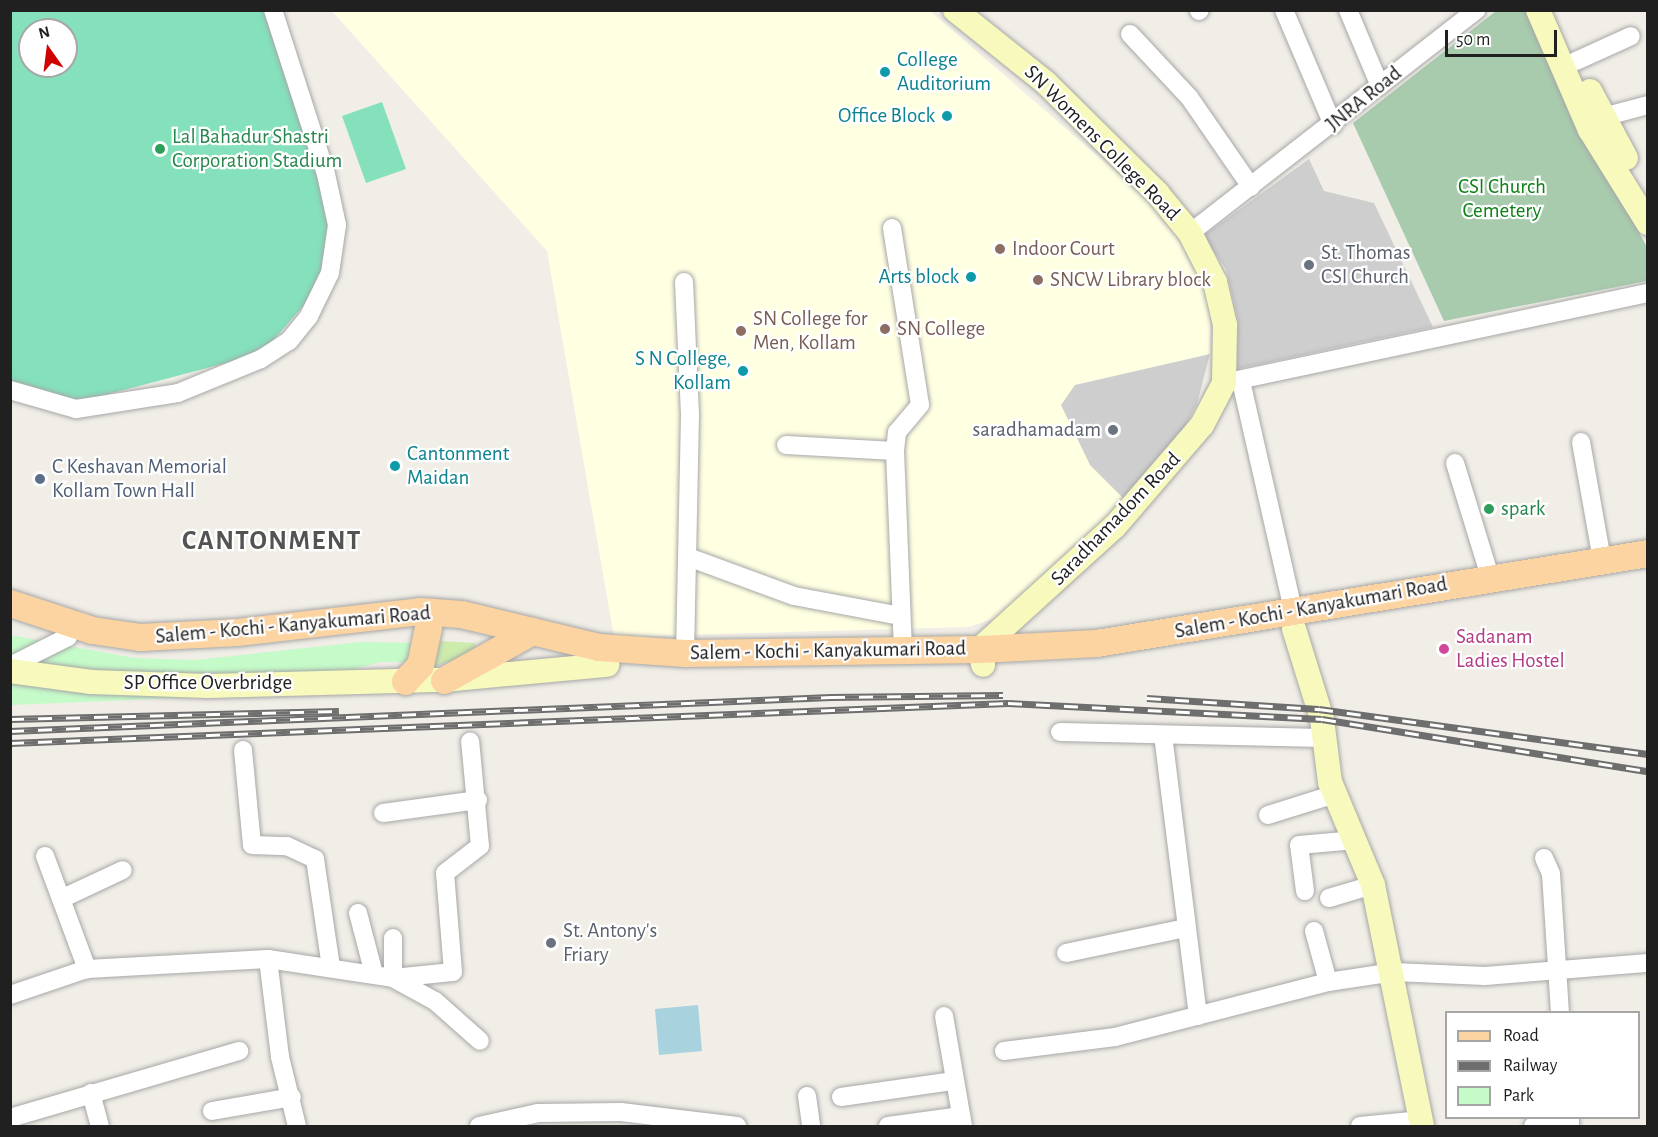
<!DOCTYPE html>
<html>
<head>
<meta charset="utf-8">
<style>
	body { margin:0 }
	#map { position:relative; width:1658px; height:1137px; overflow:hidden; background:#f1eee7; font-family:"Alegreya Sans",sans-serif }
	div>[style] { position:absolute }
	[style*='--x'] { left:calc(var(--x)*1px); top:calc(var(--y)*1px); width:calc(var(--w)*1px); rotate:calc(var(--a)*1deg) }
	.education>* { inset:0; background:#ffffe2 }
	.religious>* { inset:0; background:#cecece }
	.grass>* { inset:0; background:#ccebad }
	.cemetery>* { inset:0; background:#a8caad }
	.park>* { inset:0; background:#c5fac9 }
	.pitch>* { inset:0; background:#85e0bc }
	.water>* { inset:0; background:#a8d2de }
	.roads { filter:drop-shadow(0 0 2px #a7a7a7) drop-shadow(0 0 2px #a7a7a7) }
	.street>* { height:18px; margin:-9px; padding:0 9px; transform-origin:9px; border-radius:9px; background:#fff }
	.secondary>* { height:24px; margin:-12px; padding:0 12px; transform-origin:12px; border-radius:12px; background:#f7fabc }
	.primary>* { height:27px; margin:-13.5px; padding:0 13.5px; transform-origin:13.5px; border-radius:13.5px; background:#fcd4a1 }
	.rail>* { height:7px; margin-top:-3.5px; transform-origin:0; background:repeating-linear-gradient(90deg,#fff 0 14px,#6e6e6e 0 28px); box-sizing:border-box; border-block:2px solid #6e6e6e }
	.dots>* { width:16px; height:16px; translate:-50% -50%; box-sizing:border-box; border:3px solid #fff; border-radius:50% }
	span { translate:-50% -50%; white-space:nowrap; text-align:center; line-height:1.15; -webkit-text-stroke:4.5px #fff; paint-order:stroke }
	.culture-label { font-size:21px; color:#0d838f }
	.left { translate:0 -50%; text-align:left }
	.right { translate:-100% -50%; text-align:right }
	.street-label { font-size:21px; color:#202020 }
	.leisure-label { font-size:21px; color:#27864d }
	.park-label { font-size:21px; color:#0c8115 }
	.education-label { font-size:21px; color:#785e54 }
	.worship-label { font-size:21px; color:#5b616d }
	.service-label { font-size:21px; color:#4e5e75 }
	.hotel-label { font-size:21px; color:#b23c85 }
	.district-label { font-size:27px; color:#535353; font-weight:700; letter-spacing:1.5px }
	.frame { position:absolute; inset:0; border:12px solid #202020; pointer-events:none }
	.legend { position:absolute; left:1445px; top:1011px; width:195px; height:108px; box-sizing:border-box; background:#fff; border:2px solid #a6a6a6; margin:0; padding:8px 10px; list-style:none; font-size:18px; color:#202020 }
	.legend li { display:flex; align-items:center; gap:12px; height:30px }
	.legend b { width:30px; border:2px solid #a6a6a6 }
	.north { position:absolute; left:18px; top:18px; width:60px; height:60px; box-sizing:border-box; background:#fff; border:2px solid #a6a6a6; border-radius:50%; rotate:346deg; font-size:16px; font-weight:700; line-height:24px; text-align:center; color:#202020 }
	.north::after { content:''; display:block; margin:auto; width:21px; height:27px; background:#d10001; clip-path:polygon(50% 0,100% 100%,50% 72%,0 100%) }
	.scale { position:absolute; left:1445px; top:30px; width:112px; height:27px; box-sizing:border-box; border:3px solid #202020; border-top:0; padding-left:8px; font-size:18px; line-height:21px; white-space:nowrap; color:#202020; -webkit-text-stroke:4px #fff; paint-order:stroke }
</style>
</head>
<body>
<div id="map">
	<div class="education">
		<i style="clip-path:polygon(332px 11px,930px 11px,1189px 235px,1210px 304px,1210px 354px,1197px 404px,1167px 461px,1017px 611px,968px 627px,614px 637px,547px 251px)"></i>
	</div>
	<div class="religious">
		<i style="clip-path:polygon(1309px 159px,1324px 191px,1374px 203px,1433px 327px,1237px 369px,1238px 320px,1226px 269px,1203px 236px)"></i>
		<i style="clip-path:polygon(1210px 354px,1197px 404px,1167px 461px,1124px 499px,1090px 465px,1061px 405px,1075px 385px)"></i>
	</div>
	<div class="grass">
		<i style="clip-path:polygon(440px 641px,475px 643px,476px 653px,435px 666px)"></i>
	</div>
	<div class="cemetery">
		<i style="clip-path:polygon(1496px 11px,1526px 11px,1582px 129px,1647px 247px,1647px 281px,1444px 321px,1353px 123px)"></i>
	</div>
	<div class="park">
		<i style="clip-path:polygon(10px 635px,134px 658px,195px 660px,361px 642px,421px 643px,413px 662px,380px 662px,328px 677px,324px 692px,11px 705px)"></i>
	</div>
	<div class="pitch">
		<i style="clip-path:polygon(evenodd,11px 11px,271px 11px,332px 232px,319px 288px,270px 344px,241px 359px,86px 400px,45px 400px,11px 384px,11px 11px,30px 30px,66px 30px,66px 66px,30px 66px,30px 30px)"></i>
		<i style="clip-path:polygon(382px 102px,406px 169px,366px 183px,342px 116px)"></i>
	</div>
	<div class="water">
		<i style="clip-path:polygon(698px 1005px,702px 1051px,659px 1055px,655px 1009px)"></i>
	</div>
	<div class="roads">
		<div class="street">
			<i style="--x:1284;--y:10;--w:125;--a:66.9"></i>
			<i style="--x:1348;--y:10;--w:82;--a:67.2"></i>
			<i style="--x:1199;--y:11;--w:1;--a:-45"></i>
			<i style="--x:1130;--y:34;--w:86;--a:46.9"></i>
			<i style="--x:1189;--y:97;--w:109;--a:55.4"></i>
			<i style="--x:1576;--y:61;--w:60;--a:-24.4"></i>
			<i style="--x:1603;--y:117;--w:47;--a:-14.9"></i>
			<i style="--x:892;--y:228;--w:179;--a:81"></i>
			<i style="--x:920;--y:405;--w:35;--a:130"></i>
			<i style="--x:897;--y:432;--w:19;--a:96"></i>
			<i style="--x:895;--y:451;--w:199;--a:87.7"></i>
			<i style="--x:1190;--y:233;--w:363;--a:-37.9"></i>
			<i style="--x:684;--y:282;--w:133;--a:87.4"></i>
			<i style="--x:690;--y:415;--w:238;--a:91.2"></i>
			<i style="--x:1241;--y:381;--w:239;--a:77.2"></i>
			<i style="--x:1224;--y:383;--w:433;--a:-12"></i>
			<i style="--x:10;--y:390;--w:69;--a:16.1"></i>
			<i style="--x:76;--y:409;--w:103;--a:-8.9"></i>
			<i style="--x:178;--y:393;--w:90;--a:-22.3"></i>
			<i style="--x:261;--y:359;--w:33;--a:-33"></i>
			<i style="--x:289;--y:341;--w:32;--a:-51"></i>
			<i style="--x:309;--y:316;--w:48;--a:-64"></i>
			<i style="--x:330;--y:273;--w:49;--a:-81.7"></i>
			<i style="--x:337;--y:225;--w:52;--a:-102.2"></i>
			<i style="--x:326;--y:174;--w:172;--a:-107.9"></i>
			<i style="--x:1581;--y:442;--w:120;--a:79.9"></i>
			<i style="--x:786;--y:445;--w:109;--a:3.2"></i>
			<i style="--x:1455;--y:463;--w:119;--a:72.9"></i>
			<i style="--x:688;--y:557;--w:113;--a:20.2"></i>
			<i style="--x:794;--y:596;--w:109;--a:10.6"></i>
			<i style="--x:10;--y:666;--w:65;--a:-26.6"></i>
			<i style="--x:1060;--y:732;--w:264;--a:1.3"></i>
			<i style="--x:1163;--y:735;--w:283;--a:82.9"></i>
			<i style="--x:243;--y:750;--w:95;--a:84.6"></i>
			<i style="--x:252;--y:845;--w:35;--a:2"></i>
			<i style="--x:287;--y:846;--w:31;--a:25"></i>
			<i style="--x:315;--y:859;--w:109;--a:81.6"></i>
			<i style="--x:383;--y:813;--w:96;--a:-7.8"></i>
			<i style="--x:1268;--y:815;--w:70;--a:-17.4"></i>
			<i style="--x:45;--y:856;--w:121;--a:69.6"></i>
			<i style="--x:1544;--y:858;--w:17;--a:66"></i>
			<i style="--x:1551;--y:874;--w:138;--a:86.3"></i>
			<i style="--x:1305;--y:891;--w:46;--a:-97.4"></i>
			<i style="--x:1299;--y:845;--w:57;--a:-5"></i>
			<i style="--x:1329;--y:898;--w:46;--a:-16.5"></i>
			<i style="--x:61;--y:899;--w:68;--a:-25.1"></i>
			<i style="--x:358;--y:913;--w:63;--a:75.3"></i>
			<i style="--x:1314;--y:931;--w:53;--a:74.6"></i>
			<i style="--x:393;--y:938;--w:40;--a:90"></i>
			<i style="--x:393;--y:978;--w:60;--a:-5.7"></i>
			<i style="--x:453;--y:972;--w:99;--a:-94.6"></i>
			<i style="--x:445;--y:873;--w:44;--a:-37.6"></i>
			<i style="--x:480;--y:846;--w:105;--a:-95.4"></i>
			<i style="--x:1066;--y:953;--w:123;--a:-11.8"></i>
			<i style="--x:268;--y:959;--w:99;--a:83"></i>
			<i style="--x:280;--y:1057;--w:71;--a:76.2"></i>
			<i style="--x:10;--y:995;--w:81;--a:-18.7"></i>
			<i style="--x:87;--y:969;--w:181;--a:-3.2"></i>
			<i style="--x:268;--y:959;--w:126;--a:8.6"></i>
			<i style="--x:393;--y:978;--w:48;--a:28.7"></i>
			<i style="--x:435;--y:1001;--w:60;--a:41.6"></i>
			<i style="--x:944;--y:1016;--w:112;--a:80.2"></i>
			<i style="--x:1004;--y:1051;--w:112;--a:-7.2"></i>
			<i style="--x:1115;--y:1037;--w:220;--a:-14.5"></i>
			<i style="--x:1328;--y:982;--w:67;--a:-8.6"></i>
			<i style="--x:1394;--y:972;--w:91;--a:2.5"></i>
			<i style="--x:1485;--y:976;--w:164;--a:-4.6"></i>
			<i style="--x:91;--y:1093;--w:34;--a:75"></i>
			<i style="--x:807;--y:1096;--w:30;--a:82"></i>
			<i style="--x:841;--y:1097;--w:114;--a:-8.1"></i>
			<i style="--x:212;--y:1111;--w:81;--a:-9.9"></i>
			<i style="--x:10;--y:1118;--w:239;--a:-16.3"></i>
			<i style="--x:479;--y:1126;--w:60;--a:-12.4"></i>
			<i style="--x:538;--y:1113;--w:83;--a:-0.7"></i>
			<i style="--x:621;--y:1112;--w:117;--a:6.9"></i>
			<i style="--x:888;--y:1126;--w:74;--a:-7.8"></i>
			<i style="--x:1360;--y:1126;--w:62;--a:-5.5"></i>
			<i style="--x:1533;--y:1126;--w:37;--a:-5"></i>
			<i style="--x:1570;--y:1123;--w:5;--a:-90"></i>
		</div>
		<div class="secondary">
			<i style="--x:955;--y:10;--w:117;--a:38.7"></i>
			<i style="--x:1046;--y:83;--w:158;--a:44.7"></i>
			<i style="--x:1158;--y:194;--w:50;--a:50.6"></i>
			<i style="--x:1190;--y:233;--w:55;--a:63"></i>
			<i style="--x:1215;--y:282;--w:44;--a:76.9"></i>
			<i style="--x:1225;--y:325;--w:58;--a:91"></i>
			<i style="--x:1224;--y:383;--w:47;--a:117.6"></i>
			<i style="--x:1202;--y:425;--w:133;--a:130.7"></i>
			<i style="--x:1115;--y:526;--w:183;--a:137.7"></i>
			<i style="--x:980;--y:649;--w:16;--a:79"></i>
			<i style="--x:1538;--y:10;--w:131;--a:66.6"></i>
			<i style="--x:1590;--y:130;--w:110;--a:58.1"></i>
			<i style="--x:1590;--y:91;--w:76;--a:61.8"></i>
			<i style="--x:1294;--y:629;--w:94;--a:72.7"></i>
			<i style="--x:1322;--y:719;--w:64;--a:82.8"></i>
			<i style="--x:1330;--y:782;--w:112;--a:67.3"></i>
			<i style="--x:1373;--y:885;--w:246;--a:78.5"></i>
			<i style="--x:10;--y:671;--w:82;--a:7.7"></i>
			<i style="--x:91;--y:682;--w:117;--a:2"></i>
			<i style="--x:208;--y:686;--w:236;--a:-1.5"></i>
			<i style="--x:444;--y:680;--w:164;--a:-5.3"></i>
		</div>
		<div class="primary">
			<i style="--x:10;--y:603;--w:86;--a:18.2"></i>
			<i style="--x:92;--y:630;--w:49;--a:8.3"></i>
			<i style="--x:140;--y:637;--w:97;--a:-3"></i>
			<i style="--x:237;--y:632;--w:184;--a:-6.5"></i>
			<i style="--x:420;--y:611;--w:41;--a:4.2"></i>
			<i style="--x:461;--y:614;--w:141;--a:13.5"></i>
			<i style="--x:598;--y:647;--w:87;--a:3.9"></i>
			<i style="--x:685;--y:653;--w:295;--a:-0.8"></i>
			<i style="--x:980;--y:649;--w:116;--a:-3"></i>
			<i style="--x:1096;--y:643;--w:559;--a:-9.26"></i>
			<i style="--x:444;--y:680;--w:101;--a:-29.1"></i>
			<i style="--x:405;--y:681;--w:22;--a:-47"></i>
			<i style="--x:420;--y:665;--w:39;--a:-78"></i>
		</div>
	</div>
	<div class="rail">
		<i style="--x:1147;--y:698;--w:172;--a:3.7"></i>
		<i style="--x:1319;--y:709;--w:332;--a:7.8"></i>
		<i style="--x:10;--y:719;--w:329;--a:-1.4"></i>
		<i style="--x:10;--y:731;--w:822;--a:-2.37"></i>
		<i style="--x:831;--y:697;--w:172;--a:-0.7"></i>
		<i style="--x:10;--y:743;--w:999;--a:-2.3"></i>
		<i style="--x:1008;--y:703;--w:314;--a:2.9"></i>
		<i style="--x:1322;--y:719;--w:330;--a:9.1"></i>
	</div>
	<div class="dots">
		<i style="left:885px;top:72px;background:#0f9aa8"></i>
		<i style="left:947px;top:116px;background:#0f9aa8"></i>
		<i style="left:160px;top:149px;background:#2e9e5b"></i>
		<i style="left:1000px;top:249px;background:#8d6e63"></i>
		<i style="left:1309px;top:265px;background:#6b7280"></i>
		<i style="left:971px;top:277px;background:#0f9aa8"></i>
		<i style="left:1038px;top:280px;background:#8d6e63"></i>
		<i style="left:885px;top:329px;background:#8d6e63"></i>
		<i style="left:741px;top:331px;background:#8d6e63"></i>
		<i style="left:743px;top:371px;background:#0f9aa8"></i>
		<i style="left:1113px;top:430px;background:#6b7280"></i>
		<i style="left:395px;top:466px;background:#0f9aa8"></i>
		<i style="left:40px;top:479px;background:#5c6f8a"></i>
		<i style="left:1489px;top:509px;background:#2e9e5b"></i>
		<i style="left:1444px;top:649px;background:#d1479c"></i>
		<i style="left:551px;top:943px;background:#6b7280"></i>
	</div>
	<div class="culture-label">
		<span class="left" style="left:897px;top:72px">College<br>Auditorium</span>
		<span class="right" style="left:935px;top:116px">Office Block</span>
		<span class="right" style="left:959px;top:277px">Arts block</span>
		<span class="right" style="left:731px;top:371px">S N College,<br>Kollam</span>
		<span class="left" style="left:407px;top:466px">Cantonment<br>Maidan</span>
	</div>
	<div class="street-label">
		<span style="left:1364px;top:99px;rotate:-39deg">JNRA Road</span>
		<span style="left:1102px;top:143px;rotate:45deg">SN Womens College Road</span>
		<span style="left:1116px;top:519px;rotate:-46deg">Saradhamadom Road</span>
		<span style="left:1311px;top:608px;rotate:-10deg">Salem - Kochi - Kanyakumari Road</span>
		<span style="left:293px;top:625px;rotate:-5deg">Salem - Kochi - Kanyakumari Road</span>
		<span style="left:828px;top:651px;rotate:-1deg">Salem - Kochi - Kanyakumari Road</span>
		<span style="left:208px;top:683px">SP Office Overbridge</span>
	</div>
	<div class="leisure-label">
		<span class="left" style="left:172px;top:149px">Lal Bahadur Shastri<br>Corporation Stadium</span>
		<span class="left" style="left:1501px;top:509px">spark</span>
	</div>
	<div class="park-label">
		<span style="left:1502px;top:199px">CSI Church<br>Cemetery</span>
	</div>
	<div class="education-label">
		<span class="left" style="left:1012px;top:249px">Indoor Court</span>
		<span class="left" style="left:1050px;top:280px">SNCW Library block</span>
		<span class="left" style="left:753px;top:331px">SN College for<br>Men, Kollam</span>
		<span class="left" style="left:897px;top:329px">SN College</span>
	</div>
	<div class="worship-label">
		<span class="left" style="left:1321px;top:265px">St. Thomas<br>CSI Church</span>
		<span class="right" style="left:1101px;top:430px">saradhamadam</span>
		<span class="left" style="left:563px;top:943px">St. Antony's<br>Friary</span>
	</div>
	<div class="service-label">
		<span class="left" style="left:52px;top:479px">C Keshavan Memorial<br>Kollam Town Hall</span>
	</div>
	<div class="hotel-label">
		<span class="left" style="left:1456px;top:649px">Sadanam<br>Ladies Hostel</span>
	</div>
	<div class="district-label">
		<span style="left:272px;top:541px">CANTONMENT</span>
	</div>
	<div class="frame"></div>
	<ul class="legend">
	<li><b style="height:8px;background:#fcd4a1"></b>Road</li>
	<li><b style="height:8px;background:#6e6e6e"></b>Railway</li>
	<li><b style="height:16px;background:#c5fac9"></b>Park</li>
	</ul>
	<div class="north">N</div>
	<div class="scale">50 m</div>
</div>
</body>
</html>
